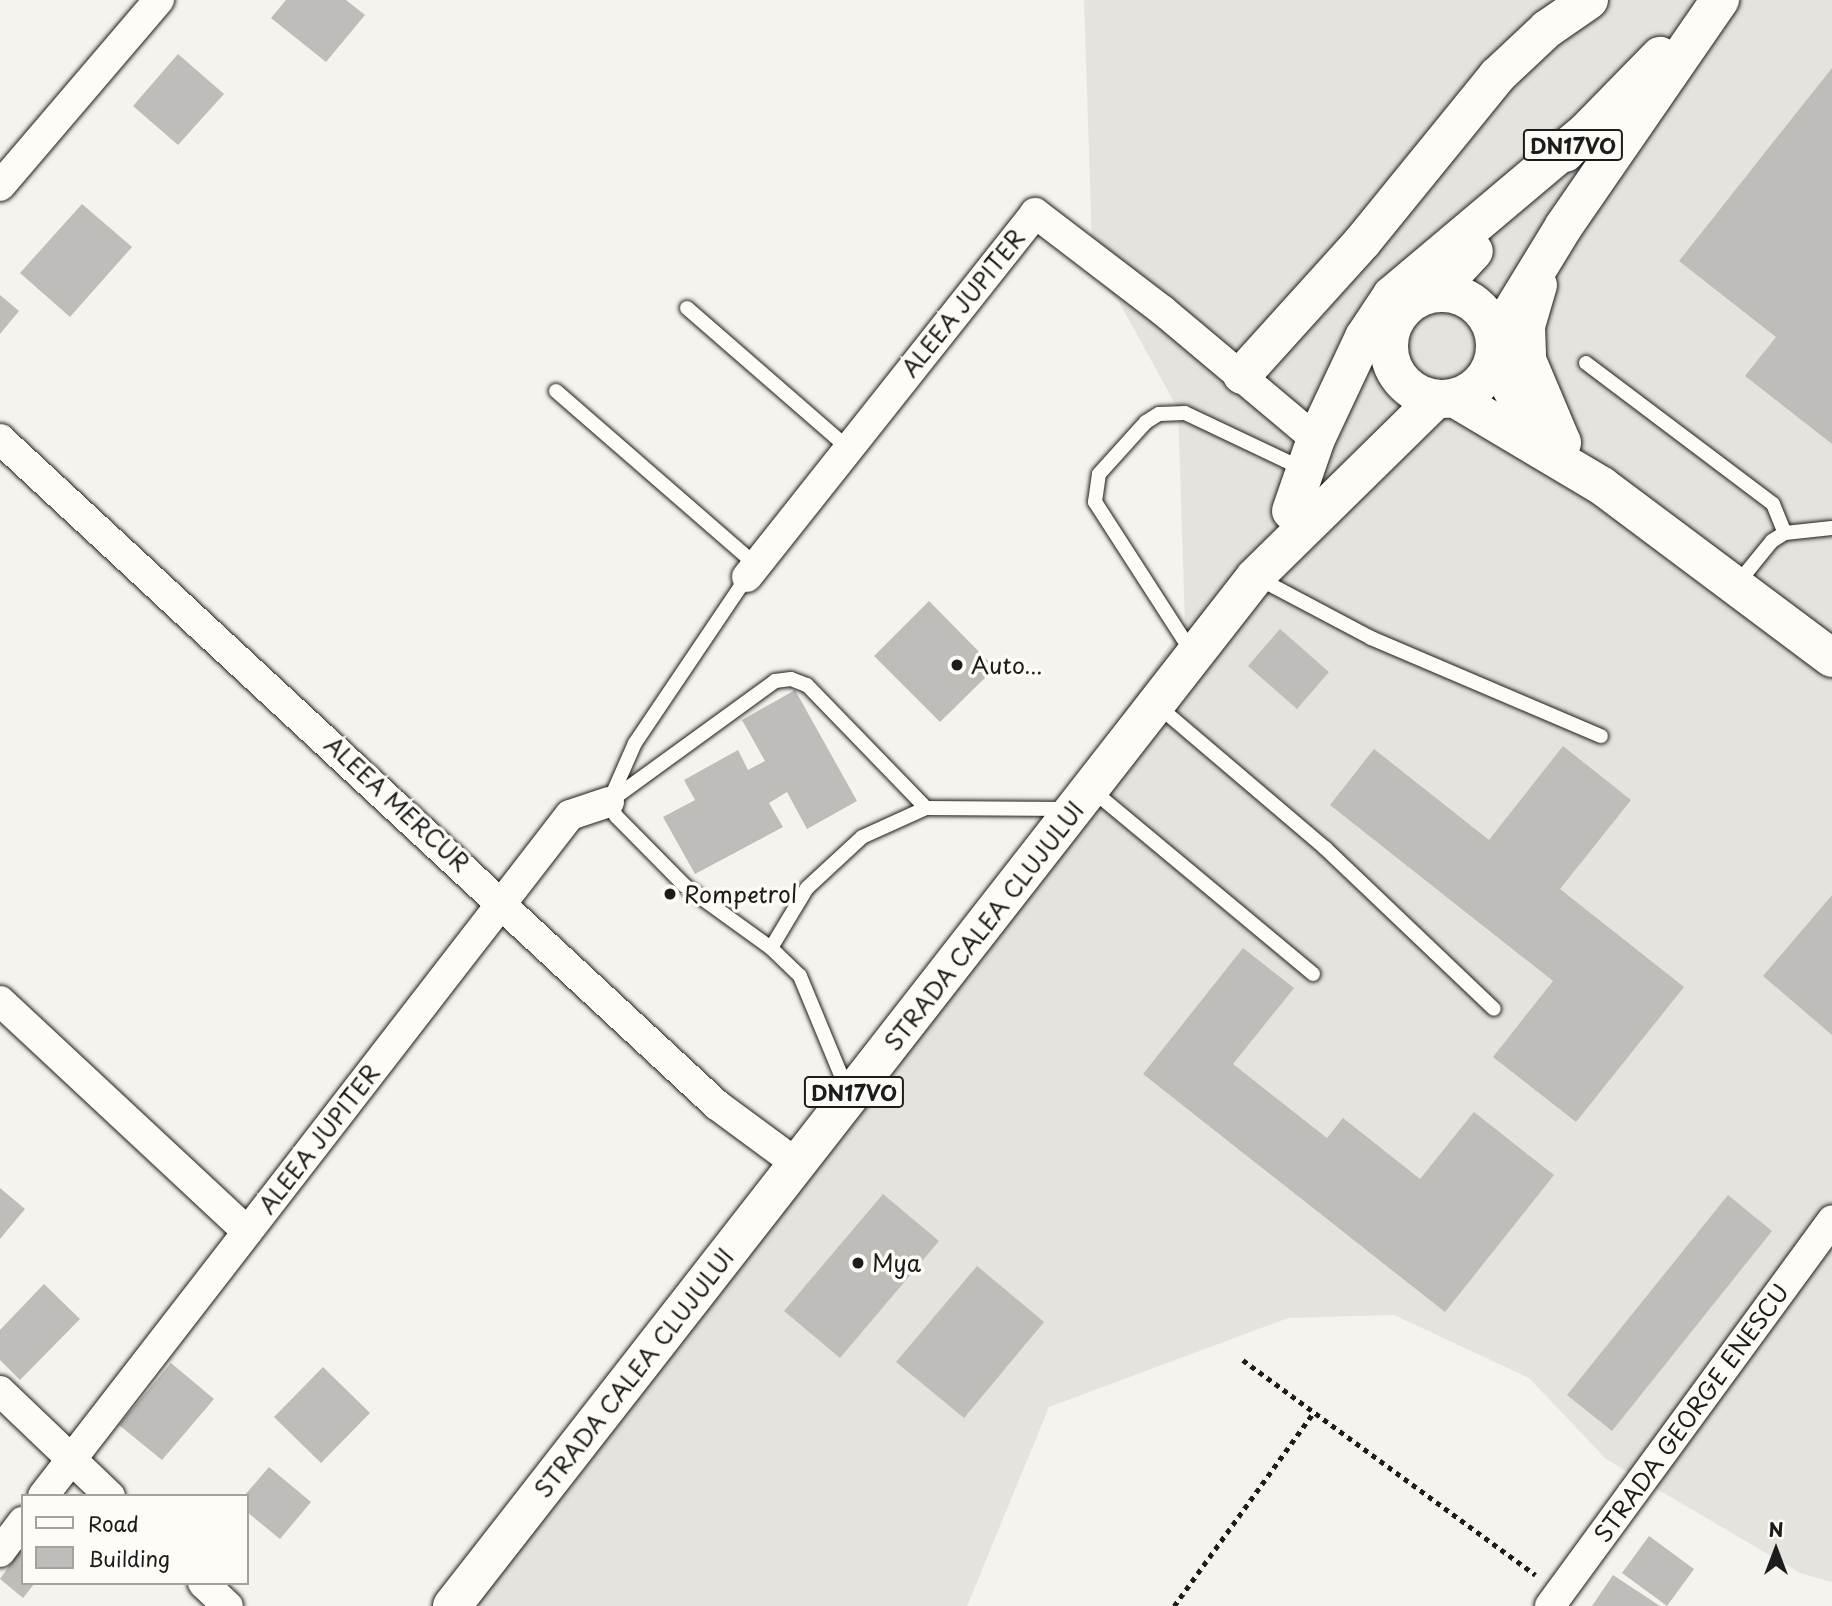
<!DOCTYPE html>
<html>
<head>
<meta charset="utf-8">
<style>
	body { margin:0 }
	#map { position:relative; width:1832px; height:1606px; overflow:hidden; background:#f4f3ee; font-family:"Playpen Sans",sans-serif }
	div>[style] { position:absolute }
	[style*='--x'] { left:calc(var(--x)*1px); top:calc(var(--y)*1px); width:calc(var(--w)*1px); rotate:calc(var(--a)*1deg) }
	.built>* { inset:0; background:#e4e3de }
	.building>* { inset:0; background:#bebdba }
	.path>* { height:4.5px; margin-top:-2.25px; transform-origin:0; background:repeating-linear-gradient(90deg,#1c1c1c 0 5px,transparent 0 10px) }
	.roads { filter:drop-shadow(0 0 2px #1c1c1c) drop-shadow(0 0 2px #1c1c1c) }
	.lane>* { height:14px; margin:-7px; padding:0 7px; transform-origin:7px; border-radius:7px; background:#fdfcf7 }
	.street>* { height:30px; margin:-15px; padding:0 15px; transform-origin:15px; border-radius:15px; background:#fdfcf7 }
	.secondary>* { height:38px; margin:-19px; padding:0 19px; transform-origin:19px; border-radius:19px; background:#fdfcf7 }
	.highway>* { height:38px; margin:-19px; padding:0 19px; transform-origin:19px; border-radius:19px; background:#fdfcf7 }
	.highway>.ring { margin:-19px; padding:0; box-sizing:content-box; background:none; border:38px solid #fdfcf7; border-radius:50% }
	.dots>* { width:19px; height:19px; translate:-50% -50%; box-sizing:border-box; border:4px solid #fdfcf7; border-radius:50% }
	span { translate:-50% -50%; white-space:nowrap; text-align:center; line-height:1.15; -webkit-text-stroke:7px #fdfcf7; paint-order:stroke }
	.shield-label span { padding:2px 5px; background:#fdfcf7; border:2px solid; border-radius:5px; -webkit-text-stroke-width:0 }
	.shield-label { font-size:21px; color:#1c1c1c; font-weight:700 }
	.street-label { font-size:23px; color:#1c1c1c }
	.poi-label { font-size:23px; color:#1c1c1c }
	.left { translate:0 -50%; text-align:left }
	.legend { position:absolute; left:21px; top:1494px; width:228px; height:91px; box-sizing:border-box; background:#fdfcf7; border:2px solid #a3a29f; margin:0; padding:9px 12px; list-style:none; font-size:21px; color:#1c1c1c }
	.legend li { display:flex; align-items:center; gap:14px; height:35px }
	.legend b { width:35px; border:2px solid #a3a29f }
	.north { position:absolute; left:1741px; top:1515px; width:70px; height:70px; -webkit-text-stroke:5px #fdfcf7; paint-order:stroke; rotate:0deg; font-size:19px; font-weight:700; line-height:28px; text-align:center; color:#1c1c1c }
	.north::after { content:''; display:block; margin:auto; width:24px; height:32px; background:#1c1c1c; clip-path:polygon(50% 0,100% 100%,50% 72%,0 100%) }
</style>
</head>
<body>
<div id="map">
	<div class="built">
		<i style="clip-path:polygon(1084px 0,1832px 0,1832px 1582px,1800px 1573px,1606px 1459px,1529px 1378px,1394px 1315px,1288px 1318px,1049px 1407px,967px 1606px,452px 1606px,1108px 734px,1185px 623px,1178px 409px,1119px 302px,1093px 275px)"></i>
	</div>
	<div class="building">
		<i style="clip-path:polygon(286px 0,346px 0,365px 15px,326px 62px,271px 18px)"></i>
		<i style="clip-path:polygon(178px 54px,224px 94px,178px 145px,133px 106px)"></i>
		<i style="clip-path:polygon(1832px 68px,1832px 444px,1745px 376px,1776px 337px,1679px 261px)"></i>
		<i style="clip-path:polygon(82px 204px,132px 247px,70px 317px,20px 273px)"></i>
		<i style="clip-path:polygon(0 295px,19px 311px,0 334px)"></i>
		<i style="clip-path:polygon(929px 601px,995px 668px,940px 722px,874px 656px)"></i>
		<i style="clip-path:polygon(1280px 629px,1329px 672px,1297px 709px,1248px 666px)"></i>
		<i style="clip-path:polygon(795px 690px,857px 801px,807px 829px,787px 792px,769px 803px,783px 827px,695px 874px,663px 817px,695px 800px,684px 780px,738px 750px,748px 770px,765px 761px,742px 720px)"></i>
		<i style="clip-path:polygon(1563px 746px,1631px 800px,1560px 889px,1684px 987px,1576px 1122px,1493px 1057px,1553px 981px,1330px 805px,1374px 749px,1489px 840px)"></i>
		<i style="clip-path:polygon(1832px 895px,1832px 1035px,1763px 976px)"></i>
		<i style="clip-path:polygon(1243px 948px,1294px 988px,1233px 1064px,1327px 1138px,1343px 1118px,1420px 1179px,1474px 1112px,1554px 1175px,1445px 1312px,1143px 1074px)"></i>
		<i style="clip-path:polygon(0 1188px,25px 1209px,0 1239px)"></i>
		<i style="clip-path:polygon(883px 1194px,939px 1241px,840px 1358px,784px 1311px)"></i>
		<i style="clip-path:polygon(1728px 1195px,1772px 1231px,1612px 1431px,1567px 1395px)"></i>
		<i style="clip-path:polygon(977px 1266px,1044px 1322px,964px 1418px,896px 1362px)"></i>
		<i style="clip-path:polygon(44px 1284px,80px 1319px,20px 1380px,0 1360px,0 1330px)"></i>
		<i style="clip-path:polygon(171px 1363px,214px 1399px,162px 1460px,119px 1425px)"></i>
		<i style="clip-path:polygon(323px 1367px,370px 1413px,321px 1463px,274px 1417px)"></i>
		<i style="clip-path:polygon(269px 1467px,311px 1502px,280px 1539px,247px 1512px,244px 1496px)"></i>
		<i style="clip-path:polygon(1649px 1536px,1694px 1569px,1667px 1606px,1622px 1573px)"></i>
		<i style="clip-path:polygon(23px 1546px,23px 1583px,35px 1583px,23px 1598px,0 1579px)"></i>
		<i style="clip-path:polygon(1613px 1575px,1660px 1606px,1592px 1606px)"></i>
	</div>
	<div class="path">
		<i style="--x:1243;--y:1360;--w:363;--a:36.3"></i>
		<i style="--x:1174;--y:1606;--w:239;--a:-54.2"></i>
	</div>
	<div class="roads">
		<div class="lane">
			<i style="--x:687;--y:308;--w:212;--a:41"></i>
			<i style="--x:1586;--y:363;--w:234;--a:37"></i>
			<i style="--x:1773;--y:504;--w:31;--a:68"></i>
			<i style="--x:556;--y:391;--w:262;--a:41"></i>
			<i style="--x:747;--y:577;--w:200;--a:124"></i>
			<i style="--x:635;--y:743;--w:64;--a:113.8"></i>
			<i style="--x:609;--y:802;--w:16;--a:63"></i>
			<i style="--x:616;--y:816;--w:98;--a:45.4"></i>
			<i style="--x:685;--y:886;--w:106;--a:35.8"></i>
			<i style="--x:1256;--y:577;--w:130;--a:27.9"></i>
			<i style="--x:1371;--y:638;--w:250;--a:23.1"></i>
			<i style="--x:1737;--y:584;--w:55;--a:-50.9"></i>
			<i style="--x:1772;--y:541;--w:15;--a:-32"></i>
			<i style="--x:1785;--y:533;--w:47;--a:-6.1"></i>
			<i style="--x:1193;--y:654;--w:181;--a:-122.8"></i>
			<i style="--x:1095;--y:502;--w:28;--a:-82"></i>
			<i style="--x:1099;--y:474;--w:70;--a:-47.9"></i>
			<i style="--x:1146;--y:422;--w:15;--a:-32"></i>
			<i style="--x:1159;--y:414;--w:26;--a:-2"></i>
			<i style="--x:1185;--y:413;--w:131;--a:25.4"></i>
			<i style="--x:1157;--y:705;--w:221;--a:40.4"></i>
			<i style="--x:1325;--y:848;--w:233;--a:43.6"></i>
			<i style="--x:1091;--y:789;--w:289;--a:39.8"></i>
			<i style="--x:610;--y:801;--w:204;--a:-36"></i>
			<i style="--x:775;--y:681;--w:16;--a:-7"></i>
			<i style="--x:791;--y:679;--w:17;--a:21"></i>
			<i style="--x:807;--y:685;--w:171;--a:45.9"></i>
			<i style="--x:848;--y:1092;--w:126;--a:-112.5"></i>
			<i style="--x:800;--y:976;--w:40;--a:-136"></i>
			<i style="--x:771;--y:948;--w:70;--a:-59"></i>
			<i style="--x:807;--y:888;--w:75;--a:-42.8"></i>
			<i style="--x:862;--y:837;--w:70;--a:-24.4"></i>
			<i style="--x:926;--y:808;--w:140;--a:0.4"></i>
		</div>
		<div class="street">
			<i style="--x:0;--y:186;--w:245;--a:-49.5"></i>
			<i style="--x:0;--y:439;--w:979;--a:42.89"></i>
			<i style="--x:717;--y:1105;--w:99;--a:36.4"></i>
			<i style="--x:747;--y:577;--w:464;--a:-51.6"></i>
			<i style="--x:1035;--y:213;--w:160;--a:37.4"></i>
			<i style="--x:1162;--y:310;--w:201;--a:40"></i>
			<i style="--x:0;--y:1001;--w:338;--a:43"></i>
			<i style="--x:0;--y:1391;--w:152;--a:43.7"></i>
			<i style="--x:43;--y:1496;--w:861;--a:-52.27"></i>
			<i style="--x:570;--y:815;--w:41;--a:-18.4"></i>
			<i style="--x:0;--y:1552;--w:38;--a:-53"></i>
			<i style="--x:203;--y:1583;--w:34;--a:43"></i>
			<i style="--x:1550;--y:1606;--w:478;--a:-53.8"></i>
		</div>
		<div class="secondary">
			<i style="--x:1494;--y:358;--w:43;--a:60.4"></i>
			<i style="--x:1515;--y:395;--w:66;--a:45"></i>
			<i style="--x:1242;--y:375;--w:181;--a:-47.9"></i>
			<i style="--x:1363;--y:241;--w:213;--a:-50.9"></i>
			<i style="--x:1497;--y:76;--w:69;--a:-43.2"></i>
			<i style="--x:1547;--y:29;--w:51;--a:-34.6"></i>
			<i style="--x:1454;--y:398;--w:172;--a:30.7"></i>
			<i style="--x:1602;--y:486;--w:287;--a:36.8"></i>
		</div>
		<div class="highway">
			<i style="--x:1565;--y:153;--w:136;--a:-45.6"></i>
			<i style="--x:1538;--y:285;--w:43;--a:106.3"></i>
			<i style="--x:1526;--y:326;--w:34;--a:88"></i>
			<i style="--x:1527;--y:360;--w:90;--a:67.1"></i>
			<i class="ring" style="left:1389px;top:293px;width:68px;height:68px"></i>
			<i style="--x:1435;--y:293;--w:57;--a:-47.1"></i>
			<i style="--x:1495;--y:339;--w:132;--a:-58.6"></i>
			<i style="--x:1564;--y:226;--w:275;--a:-55.4"></i>
			<i style="--x:1291;--y:511;--w:76;--a:-70.9"></i>
			<i style="--x:1316;--y:439;--w:113;--a:-64.8"></i>
			<i style="--x:1364;--y:337;--w:50;--a:-56.3"></i>
			<i style="--x:1392;--y:295;--w:248;--a:-40.1"></i>
			<i style="--x:452;--y:1606;--w:1305;--a:-52.03"></i>
			<i style="--x:1255;--y:577;--w:254;--a:-44.5"></i>
		</div>
	</div>
	<div class="dots">
		<i style="left:957px;top:665px;background:#1c1c1c"></i>
		<i style="left:670px;top:894px;background:#1c1c1c"></i>
		<i style="left:858px;top:1263px;background:#1c1c1c"></i>
	</div>
	<div class="shield-label">
		<span style="left:1573px;top:145px">DN17VO</span>
		<span style="left:854px;top:1092px">DN17VO</span>
	</div>
	<div class="street-label">
		<span style="left:963px;top:303px;rotate:-51deg">ALEEA JUPITER</span>
		<span style="left:397px;top:804px;rotate:43deg">ALEEA MERCUR</span>
		<span style="left:984px;top:926px;rotate:-52deg">STRADA CALEA CLUJULUI</span>
		<span style="left:319px;top:1139px;rotate:-52deg">ALEEA JUPITER</span>
		<span style="left:634px;top:1373px;rotate:-52deg">STRADA CALEA CLUJULUI</span>
		<span style="left:1691px;top:1413px;rotate:-54deg">STRADA GEORGE ENESCU</span>
	</div>
	<div class="poi-label">
		<span class="left" style="left:971px;top:665px">Auto...</span>
		<span class="left" style="left:684px;top:894px">Rompetrol</span>
		<span class="left" style="left:872px;top:1263px">Mya</span>
	</div>
	<ul class="legend">
	<li><b style="height:9px;background:#fdfcf7"></b>Road</li>
	<li><b style="height:19px;background:#bebdba"></b>Building</li>
	</ul>
	<div class="north">N</div>
</div>
</body>
</html>
